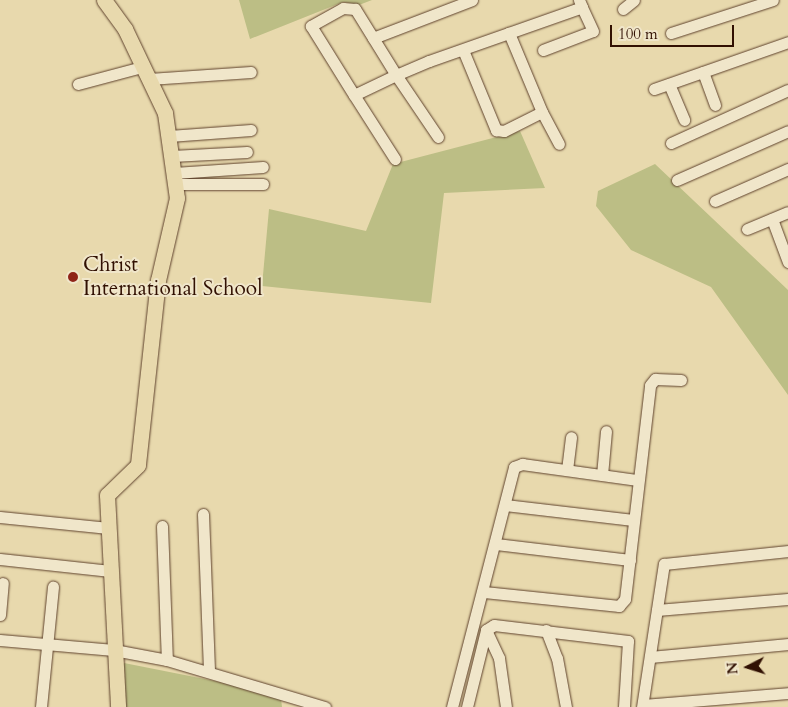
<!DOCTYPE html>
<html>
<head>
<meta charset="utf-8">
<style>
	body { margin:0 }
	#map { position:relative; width:788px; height:707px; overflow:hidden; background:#e8d9ad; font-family:Cardo,serif }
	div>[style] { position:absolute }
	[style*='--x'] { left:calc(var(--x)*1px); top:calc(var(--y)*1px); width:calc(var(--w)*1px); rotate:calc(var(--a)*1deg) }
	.green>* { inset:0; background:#bcbe85 }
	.roads { filter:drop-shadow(0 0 1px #5f422d) drop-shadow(0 0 1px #5f422d) }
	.minor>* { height:11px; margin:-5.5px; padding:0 5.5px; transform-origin:5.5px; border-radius:5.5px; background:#f0e6ca }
	.major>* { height:15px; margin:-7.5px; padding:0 7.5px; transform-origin:7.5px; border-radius:7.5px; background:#e8d9ad }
	.dots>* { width:14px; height:14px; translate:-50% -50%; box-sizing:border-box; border:2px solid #f0e6ca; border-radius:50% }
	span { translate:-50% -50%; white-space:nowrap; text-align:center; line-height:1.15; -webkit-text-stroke:4px #f0e6ca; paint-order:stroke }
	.poi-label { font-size:21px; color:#311002 }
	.left { translate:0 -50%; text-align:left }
	.north { position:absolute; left:723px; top:642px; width:50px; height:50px; -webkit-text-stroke:4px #f0e6ca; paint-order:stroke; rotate:265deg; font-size:14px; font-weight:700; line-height:20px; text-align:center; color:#311002 }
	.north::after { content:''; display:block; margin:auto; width:18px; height:22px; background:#311002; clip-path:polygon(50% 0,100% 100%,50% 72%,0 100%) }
	.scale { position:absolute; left:610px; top:25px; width:124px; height:22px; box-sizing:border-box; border:2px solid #311002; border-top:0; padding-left:6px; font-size:15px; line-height:18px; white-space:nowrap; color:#311002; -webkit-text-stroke:4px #f0e6ca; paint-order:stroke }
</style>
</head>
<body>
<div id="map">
	<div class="green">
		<i style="clip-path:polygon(239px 0,372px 0,359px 5px,343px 2px,250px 39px)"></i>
		<i style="clip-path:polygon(520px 131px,545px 188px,444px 193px,431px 303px,262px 286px,269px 209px,366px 231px,393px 164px)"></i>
		<i style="clip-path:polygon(655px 164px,788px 290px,788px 395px,711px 287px,631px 250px,596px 206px,598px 191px)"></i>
		<i style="clip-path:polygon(119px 662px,235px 685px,281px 699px,282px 707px,123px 707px)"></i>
	</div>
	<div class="roads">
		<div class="minor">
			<i style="--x:623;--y:9;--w:14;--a:-39"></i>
			<i style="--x:671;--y:33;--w:107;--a:-17.9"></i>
			<i style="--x:373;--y:38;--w:106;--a:-21"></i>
			<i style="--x:463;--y:50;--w:87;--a:67.6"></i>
			<i style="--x:496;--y:130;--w:8;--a:7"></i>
			<i style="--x:504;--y:131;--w:42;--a:-26.6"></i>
			<i style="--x:542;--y:112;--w:86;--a:-112.7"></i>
			<i style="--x:543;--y:50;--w:53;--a:-20.8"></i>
			<i style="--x:593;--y:31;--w:26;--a:-115"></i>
			<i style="--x:703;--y:72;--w:35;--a:70"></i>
			<i style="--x:149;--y:79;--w:102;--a:-3.9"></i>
			<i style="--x:78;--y:84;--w:66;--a:-14.9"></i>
			<i style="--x:669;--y:84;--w:39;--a:67"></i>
			<i style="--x:654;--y:89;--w:142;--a:-19.3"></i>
			<i style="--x:354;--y:95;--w:76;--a:57.4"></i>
			<i style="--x:542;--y:112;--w:36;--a:62"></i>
			<i style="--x:169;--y:136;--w:82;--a:-4.2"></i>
			<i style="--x:438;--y:137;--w:75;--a:-124.1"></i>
			<i style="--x:396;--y:75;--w:78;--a:-121.8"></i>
			<i style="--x:355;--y:9;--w:12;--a:-175"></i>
			<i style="--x:343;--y:8;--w:37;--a:151"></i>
			<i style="--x:311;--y:26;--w:81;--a:58.1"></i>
			<i style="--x:354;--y:95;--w:47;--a:-25.5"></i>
			<i style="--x:396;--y:75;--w:36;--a:-23"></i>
			<i style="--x:429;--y:61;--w:162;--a:-19.4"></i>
			<i style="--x:582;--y:7;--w:8;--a:-113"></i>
			<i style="--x:671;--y:143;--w:128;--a:-24.4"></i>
			<i style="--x:172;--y:156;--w:75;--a:-3.1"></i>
			<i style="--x:174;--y:173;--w:89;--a:-3.9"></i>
			<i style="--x:677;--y:180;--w:121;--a:-23.8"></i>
			<i style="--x:175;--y:184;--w:88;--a:0"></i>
			<i style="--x:715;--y:201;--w:80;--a:-23.7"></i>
			<i style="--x:772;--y:219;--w:46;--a:69.6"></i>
			<i style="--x:747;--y:229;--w:44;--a:-22.5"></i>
			<i style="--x:567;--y:470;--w:33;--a:-83"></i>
			<i style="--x:602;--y:475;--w:44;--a:-84.8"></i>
			<i style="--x:505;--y:505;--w:129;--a:6.7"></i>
			<i style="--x:203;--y:514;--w:156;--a:87.8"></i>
			<i style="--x:0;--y:517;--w:109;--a:5.8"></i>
			<i style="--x:162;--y:526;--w:134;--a:87.9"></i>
			<i style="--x:496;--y:544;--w:135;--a:6.8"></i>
			<i style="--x:0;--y:559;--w:111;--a:6.2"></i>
			<i style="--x:484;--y:592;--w:136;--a:5.9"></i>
			<i style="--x:619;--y:606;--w:9;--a:-49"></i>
			<i style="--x:625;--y:599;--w:215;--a:-83.3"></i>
			<i style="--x:650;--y:385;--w:8;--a:-50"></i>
			<i style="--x:655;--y:379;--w:26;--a:2"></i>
			<i style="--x:657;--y:610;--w:131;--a:-4.8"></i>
			<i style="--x:0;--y:615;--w:32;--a:-85"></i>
			<i style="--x:486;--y:630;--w:31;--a:65"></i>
			<i style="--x:499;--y:658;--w:49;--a:81.9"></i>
			<i style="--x:546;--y:630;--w:30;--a:69"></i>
			<i style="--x:557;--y:658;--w:50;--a:79.6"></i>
			<i style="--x:0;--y:640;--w:114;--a:5"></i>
			<i style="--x:114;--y:650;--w:54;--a:10.7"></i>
			<i style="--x:167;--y:660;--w:165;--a:16.6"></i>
			<i style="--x:650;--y:657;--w:139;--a:-5.4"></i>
			<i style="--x:643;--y:705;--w:145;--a:-4.7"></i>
			<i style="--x:41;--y:707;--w:121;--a:-84.3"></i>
			<i style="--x:452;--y:707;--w:248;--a:-75.5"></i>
			<i style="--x:514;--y:467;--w:9;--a:-21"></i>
			<i style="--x:522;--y:464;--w:117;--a:7.9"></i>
			<i style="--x:467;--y:707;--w:79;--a:-76.1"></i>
			<i style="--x:486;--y:630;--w:9;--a:-32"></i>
			<i style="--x:494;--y:625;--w:135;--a:6.8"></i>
			<i style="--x:628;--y:641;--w:66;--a:93.5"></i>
			<i style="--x:642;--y:707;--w:145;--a:-81.3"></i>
			<i style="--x:664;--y:564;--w:125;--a:-6"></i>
		</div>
		<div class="major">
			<i style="--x:104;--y:0;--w:36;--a:54"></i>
			<i style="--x:125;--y:29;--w:93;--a:64.5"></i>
			<i style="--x:165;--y:113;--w:86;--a:82"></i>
			<i style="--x:177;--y:198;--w:84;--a:103"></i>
			<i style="--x:158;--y:280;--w:186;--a:96.2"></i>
			<i style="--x:138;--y:465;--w:43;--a:135.9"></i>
			<i style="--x:107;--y:495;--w:212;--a:87"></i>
		</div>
	</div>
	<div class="dots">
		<i style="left:73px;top:277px;background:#8f2418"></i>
	</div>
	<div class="poi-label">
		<span class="left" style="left:83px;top:277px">Christ<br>International School</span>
	</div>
	<div class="north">N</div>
	<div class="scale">100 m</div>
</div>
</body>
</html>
